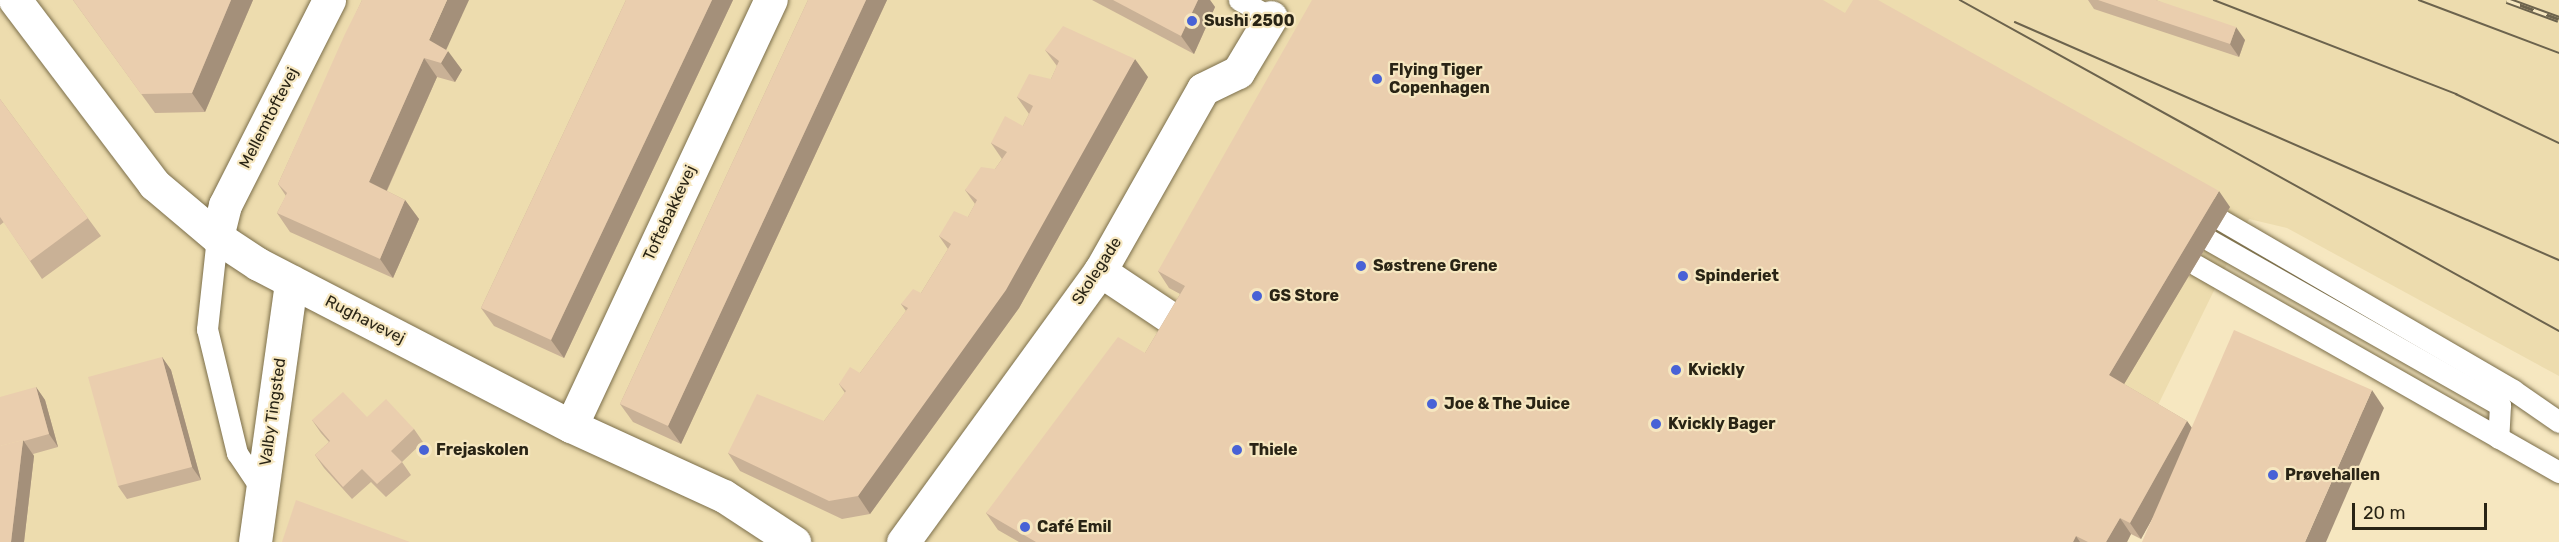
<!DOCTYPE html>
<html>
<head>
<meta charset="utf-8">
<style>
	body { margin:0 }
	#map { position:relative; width:2559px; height:542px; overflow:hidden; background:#f6e7c0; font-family:Rubik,sans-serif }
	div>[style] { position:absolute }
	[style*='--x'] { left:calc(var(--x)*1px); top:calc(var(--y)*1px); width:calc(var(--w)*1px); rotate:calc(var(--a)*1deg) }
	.built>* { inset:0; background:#eddcae }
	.roads { filter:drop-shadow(0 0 2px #7b6e4a) drop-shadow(0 0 2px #7b6e4a) }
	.service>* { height:21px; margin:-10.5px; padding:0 10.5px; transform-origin:10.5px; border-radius:10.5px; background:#fff }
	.pedestrian>* { height:32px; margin:-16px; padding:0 16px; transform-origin:16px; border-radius:16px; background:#fff }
	.minor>* { height:33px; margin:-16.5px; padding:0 16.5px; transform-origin:16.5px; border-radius:16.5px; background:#fff }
	.tram>* { height:1.5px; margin:-0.75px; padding:0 0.75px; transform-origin:0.75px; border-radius:0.75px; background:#6c634d }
	.rail>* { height:7px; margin-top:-3.5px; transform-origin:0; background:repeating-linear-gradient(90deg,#f6e7c0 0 14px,#6c634d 0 28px); box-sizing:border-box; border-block:2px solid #6c634d }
	.wall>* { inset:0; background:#c9b196 }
	.shaded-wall>* { inset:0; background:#a4907a }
	.building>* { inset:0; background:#eaceae }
	.dots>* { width:16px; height:16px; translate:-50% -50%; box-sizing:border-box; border:3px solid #f6e7c0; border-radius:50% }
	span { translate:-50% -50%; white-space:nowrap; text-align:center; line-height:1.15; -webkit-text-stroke:4.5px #f6e7c0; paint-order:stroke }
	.poi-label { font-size:16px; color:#292415; font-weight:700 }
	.left { translate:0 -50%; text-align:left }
	.street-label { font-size:16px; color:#292415 }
	.scale { position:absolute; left:2352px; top:503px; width:135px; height:27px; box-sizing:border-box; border:3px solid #292415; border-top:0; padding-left:8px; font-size:18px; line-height:21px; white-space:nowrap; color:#292415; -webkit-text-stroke:4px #f6e7c0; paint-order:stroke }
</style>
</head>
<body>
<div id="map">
	<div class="built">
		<i style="clip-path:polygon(0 0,2559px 0,2559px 376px,2287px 228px,2249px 219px,2091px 542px,0 542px)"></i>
	</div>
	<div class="roads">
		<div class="service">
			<i style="--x:1239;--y:0;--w:36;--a:28"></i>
			<i style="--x:2216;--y:217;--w:344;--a:30.2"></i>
			<i style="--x:2513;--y:390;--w:56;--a:34.8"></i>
			<i style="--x:2202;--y:236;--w:343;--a:29.6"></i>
			<i style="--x:2500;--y:405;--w:33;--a:93"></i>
			<i style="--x:217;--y:237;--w:93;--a:96.2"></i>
			<i style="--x:207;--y:329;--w:128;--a:76.4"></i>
			<i style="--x:237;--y:453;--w:45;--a:56"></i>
			<i style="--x:2196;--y:265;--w:418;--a:29.7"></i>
		</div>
		<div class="pedestrian">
			<i style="--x:1100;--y:271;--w:123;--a:33.7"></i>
		</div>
		<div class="minor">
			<i style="--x:15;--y:0;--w:231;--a:52.9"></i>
			<i style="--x:154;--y:184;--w:82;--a:40.1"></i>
			<i style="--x:217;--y:237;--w:49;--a:33.4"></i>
			<i style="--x:258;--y:264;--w:352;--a:27.4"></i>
			<i style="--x:571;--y:426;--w:168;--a:24.6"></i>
			<i style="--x:724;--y:496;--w:84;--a:33.3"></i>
			<i style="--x:217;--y:237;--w:33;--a:-76"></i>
			<i style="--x:225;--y:205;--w:230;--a:-63.1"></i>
			<i style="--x:571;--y:426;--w:471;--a:-64.9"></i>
			<i style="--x:255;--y:542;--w:263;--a:-82.1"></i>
			<i style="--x:903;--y:542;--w:335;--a:-54"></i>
			<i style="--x:1100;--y:271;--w:209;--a:-60.5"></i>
			<i style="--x:1203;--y:89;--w:39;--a:-26"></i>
			<i style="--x:1238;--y:72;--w:64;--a:-59"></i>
		</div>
	</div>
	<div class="tram">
		<i style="--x:1960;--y:0;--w:684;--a:28.92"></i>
		<i style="--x:2214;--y:0;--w:260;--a:21.2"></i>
		<i style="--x:2456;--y:94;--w:114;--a:25.4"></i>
		<i style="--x:2419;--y:0;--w:150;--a:20.7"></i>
		<i style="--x:2015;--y:22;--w:594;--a:23.63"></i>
	</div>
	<div class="rail">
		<i style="--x:2507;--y:0;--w:55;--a:20.1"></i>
	</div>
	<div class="wall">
		<i style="clip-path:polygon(73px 0,253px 0,205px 112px,155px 113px)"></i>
		<i style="clip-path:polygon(362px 0,446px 50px,462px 70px,455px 82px,437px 77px,387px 191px,405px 200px,419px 219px,393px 278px,290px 232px,277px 213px,286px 196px,278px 184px)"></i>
		<i style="clip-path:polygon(626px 0,733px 0,564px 358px,494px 326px,481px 308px)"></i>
		<i style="clip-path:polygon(808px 0,887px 0,681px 444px,633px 422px,620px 404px)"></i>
		<i style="clip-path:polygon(1092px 0,1210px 0,1215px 7px,1194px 54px)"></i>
		<i style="clip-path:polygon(2088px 0,2156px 0,2245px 40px,2239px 57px,2094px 9px)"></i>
		<i style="clip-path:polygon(1845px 13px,2230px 207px,2124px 384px,2187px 421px,2192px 428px,2384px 408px,2153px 517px,2141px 539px,2131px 534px,2127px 542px,1019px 542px,998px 530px,986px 513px,1145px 353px,1180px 294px,1169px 288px,1158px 271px)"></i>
		<i style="clip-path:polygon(1045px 50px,1148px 77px,1019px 308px,870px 514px,842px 519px,740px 471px,728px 453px,824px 421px,845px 393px,839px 384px,860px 373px,906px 311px,901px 304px,921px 293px,948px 249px,939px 236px,968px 217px,975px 204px,965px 190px,995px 169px,1002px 159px,991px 143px,1023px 126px,1029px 114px,1017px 97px,1051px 79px,1057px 66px)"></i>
		<i style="clip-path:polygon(0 99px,101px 236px,42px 279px,4px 222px,0 225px)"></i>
		<i style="clip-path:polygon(162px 357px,171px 370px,201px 480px,127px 499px,118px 486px)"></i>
		<i style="clip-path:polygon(36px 387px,45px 400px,58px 447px,33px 454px,34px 456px,24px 542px,0 542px)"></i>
		<i style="clip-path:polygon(367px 417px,414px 429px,423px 442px,402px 462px,411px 475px,386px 497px,371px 482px,352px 499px,324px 468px,315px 455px,329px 442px,321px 433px,312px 420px)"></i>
	</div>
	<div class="shaded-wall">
		<i style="clip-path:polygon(231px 0,253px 0,205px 112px,192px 93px)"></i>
		<i style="clip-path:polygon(447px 0,469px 0,442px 59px,429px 40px)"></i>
		<i style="clip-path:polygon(712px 0,733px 0,564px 358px,551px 340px)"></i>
		<i style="clip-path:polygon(866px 0,887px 0,681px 444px,668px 426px)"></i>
		<i style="clip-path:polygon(1198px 0,1210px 0,1215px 7px,1194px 54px,1181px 36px)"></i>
		<i style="clip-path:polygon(2236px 27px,2245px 40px,2239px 57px,2230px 44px)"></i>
		<i style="clip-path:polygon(448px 51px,462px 70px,455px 82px,441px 63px)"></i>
		<i style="clip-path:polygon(424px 58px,437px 77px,382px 201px,369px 182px)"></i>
		<i style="clip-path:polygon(1135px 59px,1148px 77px,1019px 308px,870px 514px,858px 496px)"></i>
		<i style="clip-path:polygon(2219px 191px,2230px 207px,2120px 391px,2109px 375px)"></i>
		<i style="clip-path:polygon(405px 200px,419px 219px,393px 278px,380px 259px)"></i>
		<i style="clip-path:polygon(162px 357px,171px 370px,201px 480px,192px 467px)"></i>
		<i style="clip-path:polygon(36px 387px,45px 400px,58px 447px,49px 434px)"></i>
		<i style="clip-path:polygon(2372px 390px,2384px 408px,2326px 542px,2305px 542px)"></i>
		<i style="clip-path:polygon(2187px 421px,2198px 437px,2141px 539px,2130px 523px)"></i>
		<i style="clip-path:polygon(23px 440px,34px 456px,24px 542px,11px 542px)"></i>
		<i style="clip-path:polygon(2120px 518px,2131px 534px,2127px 542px,2106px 542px)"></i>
		<i style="clip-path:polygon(2076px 536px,2080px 542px,2073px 542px)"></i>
	</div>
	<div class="building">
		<i style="clip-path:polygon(73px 0,231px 0,192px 93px,141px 94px)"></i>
		<i style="clip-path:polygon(362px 0,447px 0,429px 40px,448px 51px,441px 63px,424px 58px,369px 182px,405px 200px,380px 259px,277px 213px,287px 193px,278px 184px,345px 34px)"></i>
		<i style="clip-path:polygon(626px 0,712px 0,551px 340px,481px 308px)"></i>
		<i style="clip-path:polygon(808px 0,866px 0,668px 426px,620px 404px)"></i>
		<i style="clip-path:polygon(1113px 0,1198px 0,1181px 36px)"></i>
		<i style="clip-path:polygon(1312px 0,1823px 0,1845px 13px,1853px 0,1878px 0,2219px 191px,2109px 375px,2187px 421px,2130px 523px,2120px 518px,2106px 542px,2088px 542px,2076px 536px,2073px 542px,1036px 542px,986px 513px,1118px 337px,1145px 353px,1185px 286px,1158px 271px)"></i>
		<i style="clip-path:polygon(2098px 0,2156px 0,2236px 27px,2230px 44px)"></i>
		<i style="clip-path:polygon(1063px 26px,1135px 59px,1006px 290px,858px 496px,829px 501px,728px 453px,757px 394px,824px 421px,846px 391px,839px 384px,850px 367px,860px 373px,908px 308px,901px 304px,913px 289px,921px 293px,951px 244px,939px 236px,954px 211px,968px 217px,977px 200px,965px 190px,981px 167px,995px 169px,1007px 152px,991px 143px,1005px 116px,1023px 126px,1033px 106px,1017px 97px,1029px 74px,1051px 79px,1059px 61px,1045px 50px)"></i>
		<i style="clip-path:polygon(0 99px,88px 218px,30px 261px,0 217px)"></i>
		<i style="clip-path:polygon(2234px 330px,2372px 390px,2305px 542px,2142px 542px)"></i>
		<i style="clip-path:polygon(162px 357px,192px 467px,118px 486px,88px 377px)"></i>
		<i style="clip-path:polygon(36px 387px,49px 434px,24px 441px,23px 440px,0 446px,0 397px)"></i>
		<i style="clip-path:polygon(343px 392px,367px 417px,386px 399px,414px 429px,391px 451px,402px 462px,377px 484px,362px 469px,343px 487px,315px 455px,330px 441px,312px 420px)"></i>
		<i style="clip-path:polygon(23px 440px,11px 542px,0 542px,0 446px)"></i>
		<i style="clip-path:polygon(296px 500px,410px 542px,282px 542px)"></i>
	</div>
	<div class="dots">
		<i style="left:1192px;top:21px;background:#4862d6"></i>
		<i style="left:1377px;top:79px;background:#4862d6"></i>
		<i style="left:1361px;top:266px;background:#4862d6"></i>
		<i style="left:1683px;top:276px;background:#4862d6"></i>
		<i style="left:1257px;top:296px;background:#4862d6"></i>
		<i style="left:1676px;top:370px;background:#4862d6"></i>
		<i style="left:1432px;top:404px;background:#4862d6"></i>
		<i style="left:1656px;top:424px;background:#4862d6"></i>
		<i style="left:424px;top:450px;background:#4862d6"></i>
		<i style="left:1237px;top:450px;background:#4862d6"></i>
		<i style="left:2273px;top:475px;background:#4862d6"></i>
		<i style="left:1025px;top:527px;background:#4862d6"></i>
	</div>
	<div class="poi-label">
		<span class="left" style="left:1204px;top:21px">Sushi 2500</span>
		<span class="left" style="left:1389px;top:79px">Flying Tiger<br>Copenhagen</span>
		<span class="left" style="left:1373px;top:266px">Søstrene Grene</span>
		<span class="left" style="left:1695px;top:276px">Spinderiet</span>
		<span class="left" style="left:1269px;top:296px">GS Store</span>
		<span class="left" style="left:1688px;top:370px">Kvickly</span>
		<span class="left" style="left:1444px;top:404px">Joe &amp; The Juice</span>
		<span class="left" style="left:1668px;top:424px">Kvickly Bager</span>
		<span class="left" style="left:436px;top:450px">Frejaskolen</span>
		<span class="left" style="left:1249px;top:450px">Thiele</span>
		<span class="left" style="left:2285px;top:475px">Prøvehallen</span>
		<span class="left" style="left:1037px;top:527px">Café Emil</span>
	</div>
	<div class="street-label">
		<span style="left:269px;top:118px;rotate:-63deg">Mellemtoftevej</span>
		<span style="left:670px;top:213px;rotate:-65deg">Toftebakkevej</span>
		<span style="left:1097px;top:271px;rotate:-57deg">Skolegade</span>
		<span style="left:365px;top:320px;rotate:27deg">Rughavevej</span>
		<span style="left:273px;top:412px;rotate:-82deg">Valby Tingsted</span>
	</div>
	<div class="scale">20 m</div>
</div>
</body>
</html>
